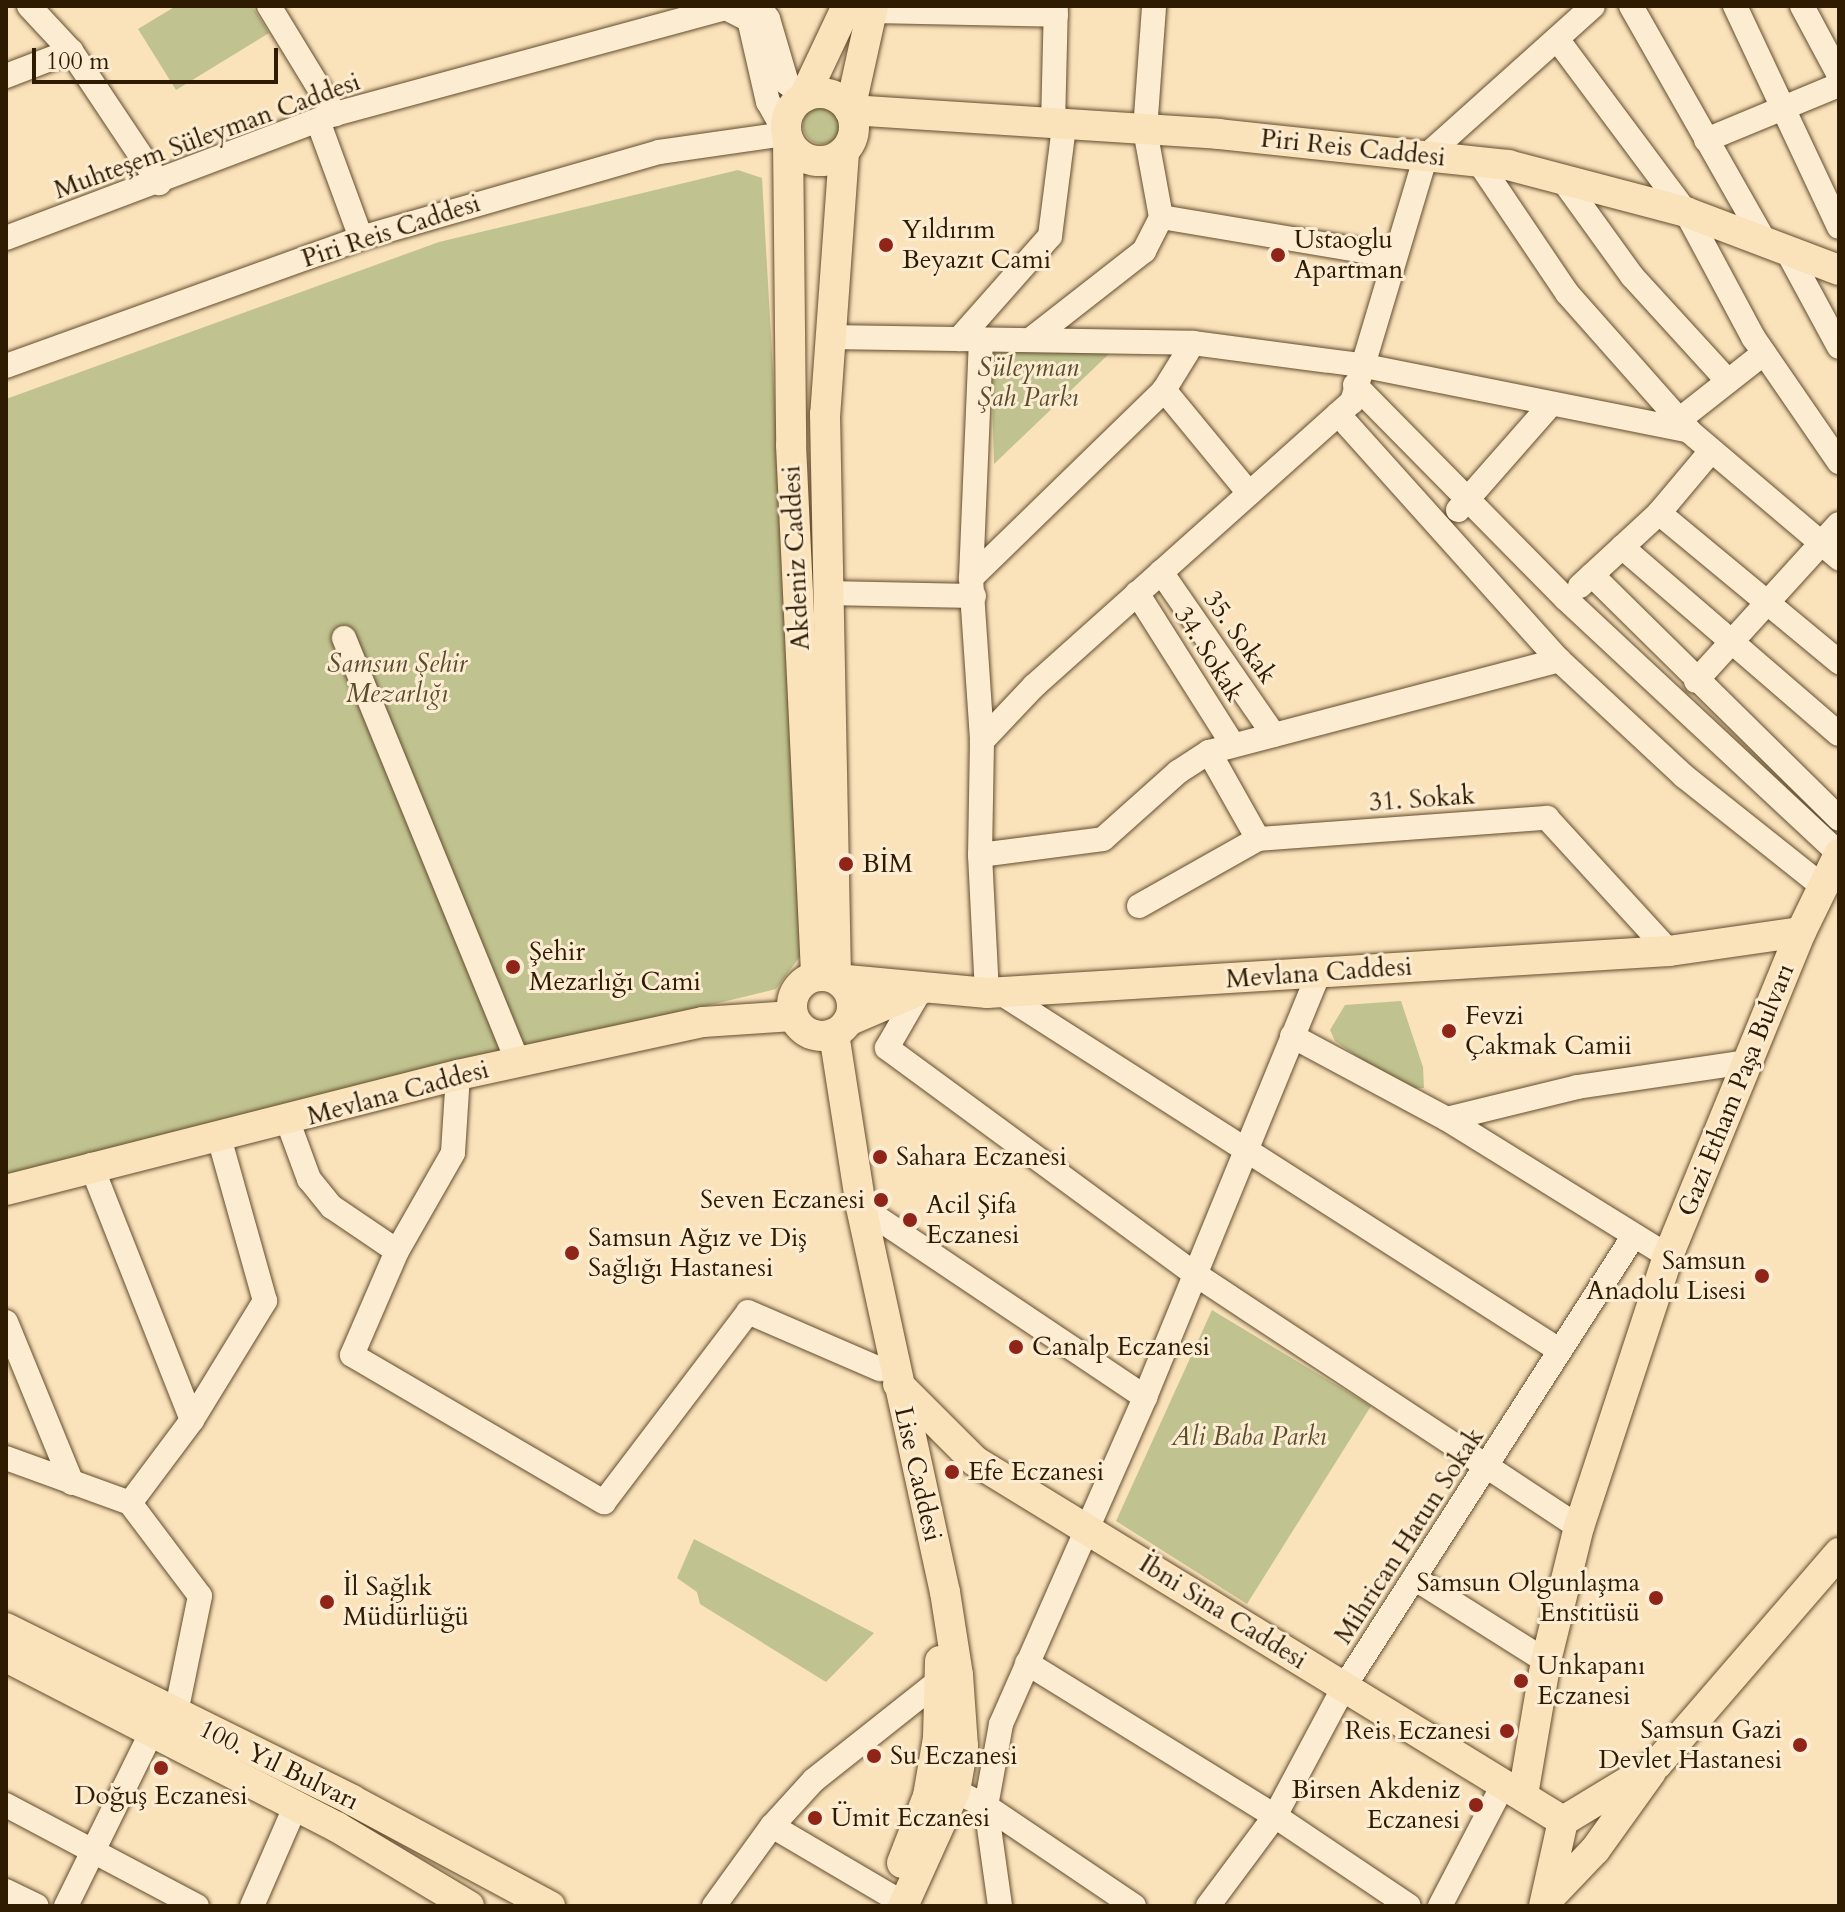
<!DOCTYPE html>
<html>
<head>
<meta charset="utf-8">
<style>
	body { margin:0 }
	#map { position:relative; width:1845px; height:1912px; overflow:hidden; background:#fae2ba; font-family:Cardo,serif }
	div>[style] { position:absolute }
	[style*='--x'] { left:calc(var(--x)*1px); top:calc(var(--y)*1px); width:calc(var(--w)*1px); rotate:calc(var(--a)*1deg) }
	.green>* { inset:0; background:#c0c38f }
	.round { border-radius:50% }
	.roads { filter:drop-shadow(0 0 2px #624d2e) drop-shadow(0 0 2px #624d2e) }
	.minor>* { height:24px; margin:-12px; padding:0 12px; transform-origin:12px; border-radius:12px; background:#fcecd2 }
	.major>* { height:30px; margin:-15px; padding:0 15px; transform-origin:15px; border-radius:15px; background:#fae2ba }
	.major>.ring { margin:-15px; padding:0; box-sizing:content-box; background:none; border:30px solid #fae2ba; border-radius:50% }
	.dots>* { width:22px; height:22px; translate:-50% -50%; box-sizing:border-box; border:4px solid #fcecd2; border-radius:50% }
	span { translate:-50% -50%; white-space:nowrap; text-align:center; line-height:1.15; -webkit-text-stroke:6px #fcecd2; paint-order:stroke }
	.street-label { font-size:26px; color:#2f1b00 }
	.poi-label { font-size:26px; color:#2f1b00 }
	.left { translate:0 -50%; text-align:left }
	.right { translate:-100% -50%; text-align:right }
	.park-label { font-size:26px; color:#5a4d2b; font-style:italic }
	.frame { position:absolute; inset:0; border:8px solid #2f1b00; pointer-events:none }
	.scale { position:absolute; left:32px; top:48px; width:246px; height:36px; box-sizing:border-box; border:4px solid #2f1b00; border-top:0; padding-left:10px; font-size:24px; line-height:28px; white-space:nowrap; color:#2f1b00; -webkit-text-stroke:6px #fcecd2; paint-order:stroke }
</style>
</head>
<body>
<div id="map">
	<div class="green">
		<i style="clip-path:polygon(176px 6px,252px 6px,269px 33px,176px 90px,138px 29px)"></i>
		<i class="round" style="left:803px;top:106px;width:38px;height:38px"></i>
		<i style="clip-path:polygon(738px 170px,762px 178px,782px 529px,801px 955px,776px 989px,6px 1176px,6px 399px,439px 242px)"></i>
		<i style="clip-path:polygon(998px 346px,1113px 350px,994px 464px,991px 357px)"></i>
		<i style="clip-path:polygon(1401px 1001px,1423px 1067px,1424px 1088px,1405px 1089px,1335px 1041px,1330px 1030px,1345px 1005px)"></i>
		<i style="clip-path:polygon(1212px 1310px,1371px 1406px,1247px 1604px,1116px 1521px)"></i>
		<i style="clip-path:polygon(694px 1539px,874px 1633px,826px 1682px,700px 1604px,697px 1592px,677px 1578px)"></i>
	</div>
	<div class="roads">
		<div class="minor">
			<i style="--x:29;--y:6;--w:62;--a:47"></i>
			<i style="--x:71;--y:51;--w:159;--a:56.3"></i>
			<i style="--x:269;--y:6;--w:127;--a:58.6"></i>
			<i style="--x:759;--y:6;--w:16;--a:55"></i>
			<i style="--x:768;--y:19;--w:67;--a:73.5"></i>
			<i style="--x:787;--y:83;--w:22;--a:39"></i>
			<i style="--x:1631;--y:6;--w:269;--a:60.4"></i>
			<i style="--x:1735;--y:6;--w:244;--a:64.8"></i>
			<i style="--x:1802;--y:6;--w:78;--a:61.8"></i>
			<i style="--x:872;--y:11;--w:184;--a:1.2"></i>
			<i style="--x:1557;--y:39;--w:216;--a:53.3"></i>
			<i style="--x:1686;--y:212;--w:142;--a:61.8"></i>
			<i style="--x:1753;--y:337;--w:152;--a:55.5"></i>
			<i style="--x:6;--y:76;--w:70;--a:-21"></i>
			<i style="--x:318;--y:121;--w:125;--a:69.8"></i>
			<i style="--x:1053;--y:125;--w:119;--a:-88.6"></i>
			<i style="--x:1706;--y:140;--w:144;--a:-22.5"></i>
			<i style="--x:1478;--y:161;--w:159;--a:56"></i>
			<i style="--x:1567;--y:293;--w:184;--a:48.5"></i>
			<i style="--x:1689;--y:431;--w:197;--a:40.3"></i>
			<i style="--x:1562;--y:179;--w:120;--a:54.2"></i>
			<i style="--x:1632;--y:276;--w:142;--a:47.6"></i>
			<i style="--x:1161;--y:217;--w:237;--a:9.5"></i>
			<i style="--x:6;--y:238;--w:352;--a:-20.7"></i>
			<i style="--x:335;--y:114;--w:405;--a:-15.2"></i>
			<i style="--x:726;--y:8;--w:27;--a:27"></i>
			<i style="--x:1786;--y:249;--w:111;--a:61.6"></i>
			<i style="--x:829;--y:337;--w:364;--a:0.9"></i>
			<i style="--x:1193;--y:343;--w:168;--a:7.5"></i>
			<i style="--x:1360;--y:365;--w:336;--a:11.3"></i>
			<i style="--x:959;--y:339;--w:137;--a:-48.5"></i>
			<i style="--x:1050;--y:236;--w:111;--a:-82.7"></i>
			<i style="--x:981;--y:339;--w:239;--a:92.4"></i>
			<i style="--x:971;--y:578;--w:163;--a:86.1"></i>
			<i style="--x:982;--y:741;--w:114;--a:91"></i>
			<i style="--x:980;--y:855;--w:138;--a:87.1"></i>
			<i style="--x:1030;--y:340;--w:145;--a:-38"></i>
			<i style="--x:1144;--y:251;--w:38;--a:-63"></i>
			<i style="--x:1161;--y:217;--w:88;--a:-100.4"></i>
			<i style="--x:1145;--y:130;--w:124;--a:-85.8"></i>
			<i style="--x:6;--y:366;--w:377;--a:-19.8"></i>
			<i style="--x:361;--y:238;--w:310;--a:-16.1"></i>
			<i style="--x:659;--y:152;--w:128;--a:-8.1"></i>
			<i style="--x:786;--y:134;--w:37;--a:-119"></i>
			<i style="--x:768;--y:102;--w:98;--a:-102.9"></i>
			<i style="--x:1355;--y:385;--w:301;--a:45.4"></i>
			<i style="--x:1566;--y:599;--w:374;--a:43"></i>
			<i style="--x:1164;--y:390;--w:134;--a:50.5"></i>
			<i style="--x:1338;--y:414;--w:331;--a:48.1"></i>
			<i style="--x:1559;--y:660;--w:171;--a:42.9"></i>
			<i style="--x:1684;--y:776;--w:180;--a:38.5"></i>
			<i style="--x:1679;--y:420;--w:108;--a:-38.2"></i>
			<i style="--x:1458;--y:510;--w:141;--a:-48.7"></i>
			<i style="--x:1659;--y:513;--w:234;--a:39.6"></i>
			<i style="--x:1622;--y:547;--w:286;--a:40.8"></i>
			<i style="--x:1161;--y:572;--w:198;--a:55.3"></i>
			<i style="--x:1592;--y:575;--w:347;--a:44.6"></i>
			<i style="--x:971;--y:578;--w:269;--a:-44.2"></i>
			<i style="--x:1164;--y:390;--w:55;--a:-58.3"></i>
			<i style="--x:1580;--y:586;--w:108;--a:-42.7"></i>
			<i style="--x:1659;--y:513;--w:81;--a:-50"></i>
			<i style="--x:826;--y:593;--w:148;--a:1.2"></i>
			<i style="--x:1137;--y:593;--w:180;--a:57.7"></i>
			<i style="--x:344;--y:638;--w:458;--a:67.7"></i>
			<i style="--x:1696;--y:681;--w:212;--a:-47.7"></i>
			<i style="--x:982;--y:741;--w:76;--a:-46.6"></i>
			<i style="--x:1034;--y:686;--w:426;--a:-41.8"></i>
			<i style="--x:1352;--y:402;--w:257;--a:-73.3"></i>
			<i style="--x:1426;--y:156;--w:224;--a:-41.9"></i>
			<i style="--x:1209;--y:752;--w:100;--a:60.6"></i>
			<i style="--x:980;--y:855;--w:124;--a:-7.4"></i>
			<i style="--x:1103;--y:839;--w:101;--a:-41.8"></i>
			<i style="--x:1178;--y:772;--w:37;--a:-33"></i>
			<i style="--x:1209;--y:752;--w:362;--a:-14.7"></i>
			<i style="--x:1139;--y:906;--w:137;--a:-29.4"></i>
			<i style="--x:1258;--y:839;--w:290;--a:-4.2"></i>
			<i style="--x:1547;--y:818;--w:180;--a:47.5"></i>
			<i style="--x:921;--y:989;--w:68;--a:120"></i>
			<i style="--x:887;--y:1048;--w:378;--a:36.3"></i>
			<i style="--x:1192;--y:1272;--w:463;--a:33.4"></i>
			<i style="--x:999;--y:992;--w:665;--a:32.59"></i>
			<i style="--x:1292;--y:1036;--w:176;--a:28.2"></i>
			<i style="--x:1447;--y:1119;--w:260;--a:31.8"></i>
			<i style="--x:458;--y:1075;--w:78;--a:93.7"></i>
			<i style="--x:453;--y:1153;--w:113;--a:119.7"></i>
			<i style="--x:397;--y:1251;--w:113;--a:113.4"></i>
			<i style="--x:352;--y:1355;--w:292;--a:30.3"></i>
			<i style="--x:604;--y:1502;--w:238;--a:-52.8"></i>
			<i style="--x:748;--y:1312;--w:144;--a:23.4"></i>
			<i style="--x:1447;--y:1119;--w:134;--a:-13.8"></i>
			<i style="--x:1577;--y:1087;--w:171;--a:-8.4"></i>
			<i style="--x:288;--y:1122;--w:61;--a:69.8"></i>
			<i style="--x:309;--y:1179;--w:36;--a:51"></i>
			<i style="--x:332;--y:1207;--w:78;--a:34.1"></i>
			<i style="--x:91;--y:1165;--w:274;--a:68.4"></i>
			<i style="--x:861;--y:1207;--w:342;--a:33.8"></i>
			<i style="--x:6;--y:1322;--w:174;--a:67.7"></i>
			<i style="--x:6;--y:1458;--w:132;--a:19.9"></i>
			<i style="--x:130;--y:1503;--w:116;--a:53"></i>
			<i style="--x:200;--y:1596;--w:119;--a:101.6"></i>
			<i style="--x:130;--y:1503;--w:104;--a:-53.2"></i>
			<i style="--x:192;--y:1420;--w:140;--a:-58.5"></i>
			<i style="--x:265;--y:1301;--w:170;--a:-105.7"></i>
			<i style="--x:1414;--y:1578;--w:156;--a:32.2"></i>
			<i style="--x:1027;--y:1663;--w:291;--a:31.7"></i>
			<i style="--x:1275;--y:1816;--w:161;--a:33.9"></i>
			<i style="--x:955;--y:1791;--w:34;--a:26"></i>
			<i style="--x:986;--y:1806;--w:101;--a:82"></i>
			<i style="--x:6;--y:1805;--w:216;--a:27.9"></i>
			<i style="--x:772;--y:1826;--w:136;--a:30.5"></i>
			<i style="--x:6;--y:1891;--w:34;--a:26"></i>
			<i style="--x:66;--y:1906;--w:195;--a:-63.8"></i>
			<i style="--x:252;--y:1906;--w:108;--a:-66.5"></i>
			<i style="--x:714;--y:1906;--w:99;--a:-54.1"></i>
			<i style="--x:772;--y:1826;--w:62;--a:-47.6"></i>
			<i style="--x:814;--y:1780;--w:159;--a:-38.4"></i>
			<i style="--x:1134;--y:1906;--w:179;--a:-146"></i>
			<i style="--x:986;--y:1806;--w:83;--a:-79.6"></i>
			<i style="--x:1001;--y:1724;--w:357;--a:-66.2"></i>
			<i style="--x:1145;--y:1397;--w:458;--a:-67.7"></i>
			<i style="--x:1208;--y:1906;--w:112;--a:-53.3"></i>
			<i style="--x:1275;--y:1816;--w:146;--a:-61.9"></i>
			<i style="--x:1344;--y:1687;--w:535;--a:-57.29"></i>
			<i style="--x:1440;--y:1906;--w:139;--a:-62.5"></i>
		</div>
		<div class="major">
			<i style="--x:873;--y:6;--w:107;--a:102.5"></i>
			<i style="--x:850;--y:110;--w:369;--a:3.7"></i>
			<i style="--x:1218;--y:134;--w:292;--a:6.1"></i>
			<i style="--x:1508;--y:165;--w:184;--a:14.8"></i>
			<i style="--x:1686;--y:212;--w:164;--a:20.8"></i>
			<i class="ring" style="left:786px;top:93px;width:38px;height:38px"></i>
			<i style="--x:804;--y:97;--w:101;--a:-64.7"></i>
			<i style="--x:788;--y:139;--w:306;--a:89.4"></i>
			<i style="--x:791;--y:445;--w:529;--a:87.29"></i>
			<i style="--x:844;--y:152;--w:263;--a:94.1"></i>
			<i style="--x:825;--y:414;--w:565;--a:88.88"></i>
			<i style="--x:836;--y:979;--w:152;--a:5.3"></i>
			<i style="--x:987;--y:993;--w:683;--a:-3.52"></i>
			<i style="--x:1669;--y:951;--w:133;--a:-8.2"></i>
			<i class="ring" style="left:792px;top:976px;width:30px;height:30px"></i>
			<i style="--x:848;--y:1021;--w:78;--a:-23.3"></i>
			<i style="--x:834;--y:1034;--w:175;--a:81.1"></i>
			<i style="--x:861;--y:1207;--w:394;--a:77.7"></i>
			<i style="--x:945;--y:1592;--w:84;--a:81.1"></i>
			<i style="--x:958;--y:1675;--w:71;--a:86"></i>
			<i style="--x:963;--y:1746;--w:46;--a:100.1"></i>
			<i style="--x:955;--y:1791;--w:126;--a:114.3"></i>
			<i style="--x:6;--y:1190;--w:466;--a:-14.3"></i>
			<i style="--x:458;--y:1075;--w:251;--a:-12.2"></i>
			<i style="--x:703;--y:1022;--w:90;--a:-3.8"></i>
			<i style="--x:898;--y:1384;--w:109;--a:45"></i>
			<i style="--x:975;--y:1461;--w:689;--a:31.48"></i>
			<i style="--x:6;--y:1628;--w:386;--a:26.4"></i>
			<i style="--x:352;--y:1800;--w:225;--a:28.2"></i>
			<i style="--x:6;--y:1657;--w:372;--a:27.2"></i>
			<i style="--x:337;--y:1827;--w:154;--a:30.9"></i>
			<i style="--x:1523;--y:1795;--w:136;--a:-80.3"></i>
			<i style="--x:1546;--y:1661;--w:138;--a:-76.2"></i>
			<i style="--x:1579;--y:1527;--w:285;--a:-71.8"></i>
			<i style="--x:1668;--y:1256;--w:350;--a:-67.7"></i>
			<i style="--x:1801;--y:932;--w:87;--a:-64"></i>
			<i style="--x:902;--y:1863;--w:72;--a:-68.8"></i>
			<i style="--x:928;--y:1796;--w:59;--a:-80.2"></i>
			<i style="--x:938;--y:1738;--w:77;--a:-88.5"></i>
			<i style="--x:1547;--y:1900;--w:69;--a:-46.2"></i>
			<i style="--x:1595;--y:1850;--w:96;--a:-54.3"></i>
			<i style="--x:1544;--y:1906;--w:87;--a:-77.4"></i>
			<i style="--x:1563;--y:1821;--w:110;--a:-31.2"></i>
			<i style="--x:1657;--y:1764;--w:279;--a:-49.2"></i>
		</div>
	</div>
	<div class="dots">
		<i style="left:886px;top:245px;background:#8f2418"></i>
		<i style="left:1278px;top:255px;background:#8f2418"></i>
		<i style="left:846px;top:864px;background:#8f2418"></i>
		<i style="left:513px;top:967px;background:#8f2418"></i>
		<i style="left:1449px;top:1031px;background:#8f2418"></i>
		<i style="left:880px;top:1157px;background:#8f2418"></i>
		<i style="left:881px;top:1200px;background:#8f2418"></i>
		<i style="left:910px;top:1220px;background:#8f2418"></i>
		<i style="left:572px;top:1253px;background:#8f2418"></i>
		<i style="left:1762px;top:1276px;background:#8f2418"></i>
		<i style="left:1016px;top:1347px;background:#8f2418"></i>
		<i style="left:952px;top:1472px;background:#8f2418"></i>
		<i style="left:1656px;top:1598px;background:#8f2418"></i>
		<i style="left:327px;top:1602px;background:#8f2418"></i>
		<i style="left:1521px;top:1681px;background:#8f2418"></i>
		<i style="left:1507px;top:1731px;background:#8f2418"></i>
		<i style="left:1800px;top:1745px;background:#8f2418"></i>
		<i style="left:874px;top:1756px;background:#8f2418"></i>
		<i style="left:161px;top:1768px;background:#8f2418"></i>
		<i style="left:1476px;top:1805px;background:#8f2418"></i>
		<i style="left:815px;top:1818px;background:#8f2418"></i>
	</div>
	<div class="street-label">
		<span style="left:207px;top:136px;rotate:-20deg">Muhteşem Süleyman Caddesi</span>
		<span style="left:1353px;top:148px;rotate:6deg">Piri Reis Caddesi</span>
		<span style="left:391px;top:231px;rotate:-18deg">Piri Reis Caddesi</span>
		<span style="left:796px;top:558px;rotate:-93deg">Akdeniz Caddesi</span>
		<span style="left:1240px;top:637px;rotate:55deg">35. Sokak</span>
		<span style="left:1209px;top:654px;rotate:58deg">34. Sokak</span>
		<span style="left:1422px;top:799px;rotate:-4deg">31. Sokak</span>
		<span style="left:1319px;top:973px;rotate:-4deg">Mevlana Caddesi</span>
		<span style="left:1736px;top:1090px;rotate:-68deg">Gazi Etham Paşa Bulvarı</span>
		<span style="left:398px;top:1093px;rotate:-15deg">Mevlana Caddesi</span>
		<span style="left:918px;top:1474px;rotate:77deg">Lise Caddesi</span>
		<span style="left:1409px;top:1536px;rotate:-57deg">Mihrican Hatun Sokak</span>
		<span style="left:1223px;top:1612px;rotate:32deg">İbni Sina Caddesi</span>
		<span style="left:279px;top:1765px;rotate:26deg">100. Yıl Bulvarı</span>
	</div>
	<div class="poi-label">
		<span class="left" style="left:902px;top:245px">Yıldırım<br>Beyazıt Cami</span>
		<span class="left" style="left:1294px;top:255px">Ustaoglu<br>Apartman</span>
		<span class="left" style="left:862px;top:864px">BİM</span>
		<span class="left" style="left:529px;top:967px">Şehir<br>Mezarlığı Cami</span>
		<span class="left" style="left:1465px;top:1031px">Fevzi<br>Çakmak Camii</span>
		<span class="left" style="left:896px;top:1157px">Sahara Eczanesi</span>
		<span class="right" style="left:865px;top:1200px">Seven Eczanesi</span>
		<span class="left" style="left:926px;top:1220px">Acil Şifa<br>Eczanesi</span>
		<span class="left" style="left:588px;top:1253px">Samsun Ağız ve Diş<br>Sağlığı Hastanesi</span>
		<span class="right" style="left:1746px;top:1276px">Samsun<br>Anadolu Lisesi</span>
		<span class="left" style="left:1032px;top:1347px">Canalp Eczanesi</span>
		<span class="left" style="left:968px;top:1472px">Efe Eczanesi</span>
		<span class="right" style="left:1640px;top:1598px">Samsun Olgunlaşma<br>Enstitüsü</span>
		<span class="left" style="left:343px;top:1602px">İl Sağlık<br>Müdürlüğü</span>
		<span class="left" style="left:1537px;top:1681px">Unkapanı<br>Eczanesi</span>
		<span class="right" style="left:1782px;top:1745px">Samsun Gazi<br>Devlet Hastanesi</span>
		<span class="right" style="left:1491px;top:1731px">Reis Eczanesi</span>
		<span class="left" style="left:890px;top:1756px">Su Eczanesi</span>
		<span class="right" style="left:1460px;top:1805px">Birsen Akdeniz<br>Eczanesi</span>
		<span style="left:161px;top:1796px">Doğuş Eczanesi</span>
		<span class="left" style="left:831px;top:1818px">Ümit Eczanesi</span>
	</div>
	<div class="park-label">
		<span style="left:1028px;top:383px">Süleyman<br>Şah Parkı</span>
		<span style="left:397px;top:679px">Samsun Şehir<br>Mezarlığı</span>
		<span style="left:1249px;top:1437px">Ali Baba Parkı</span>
	</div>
	<div class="frame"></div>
	<div class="scale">100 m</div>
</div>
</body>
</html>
